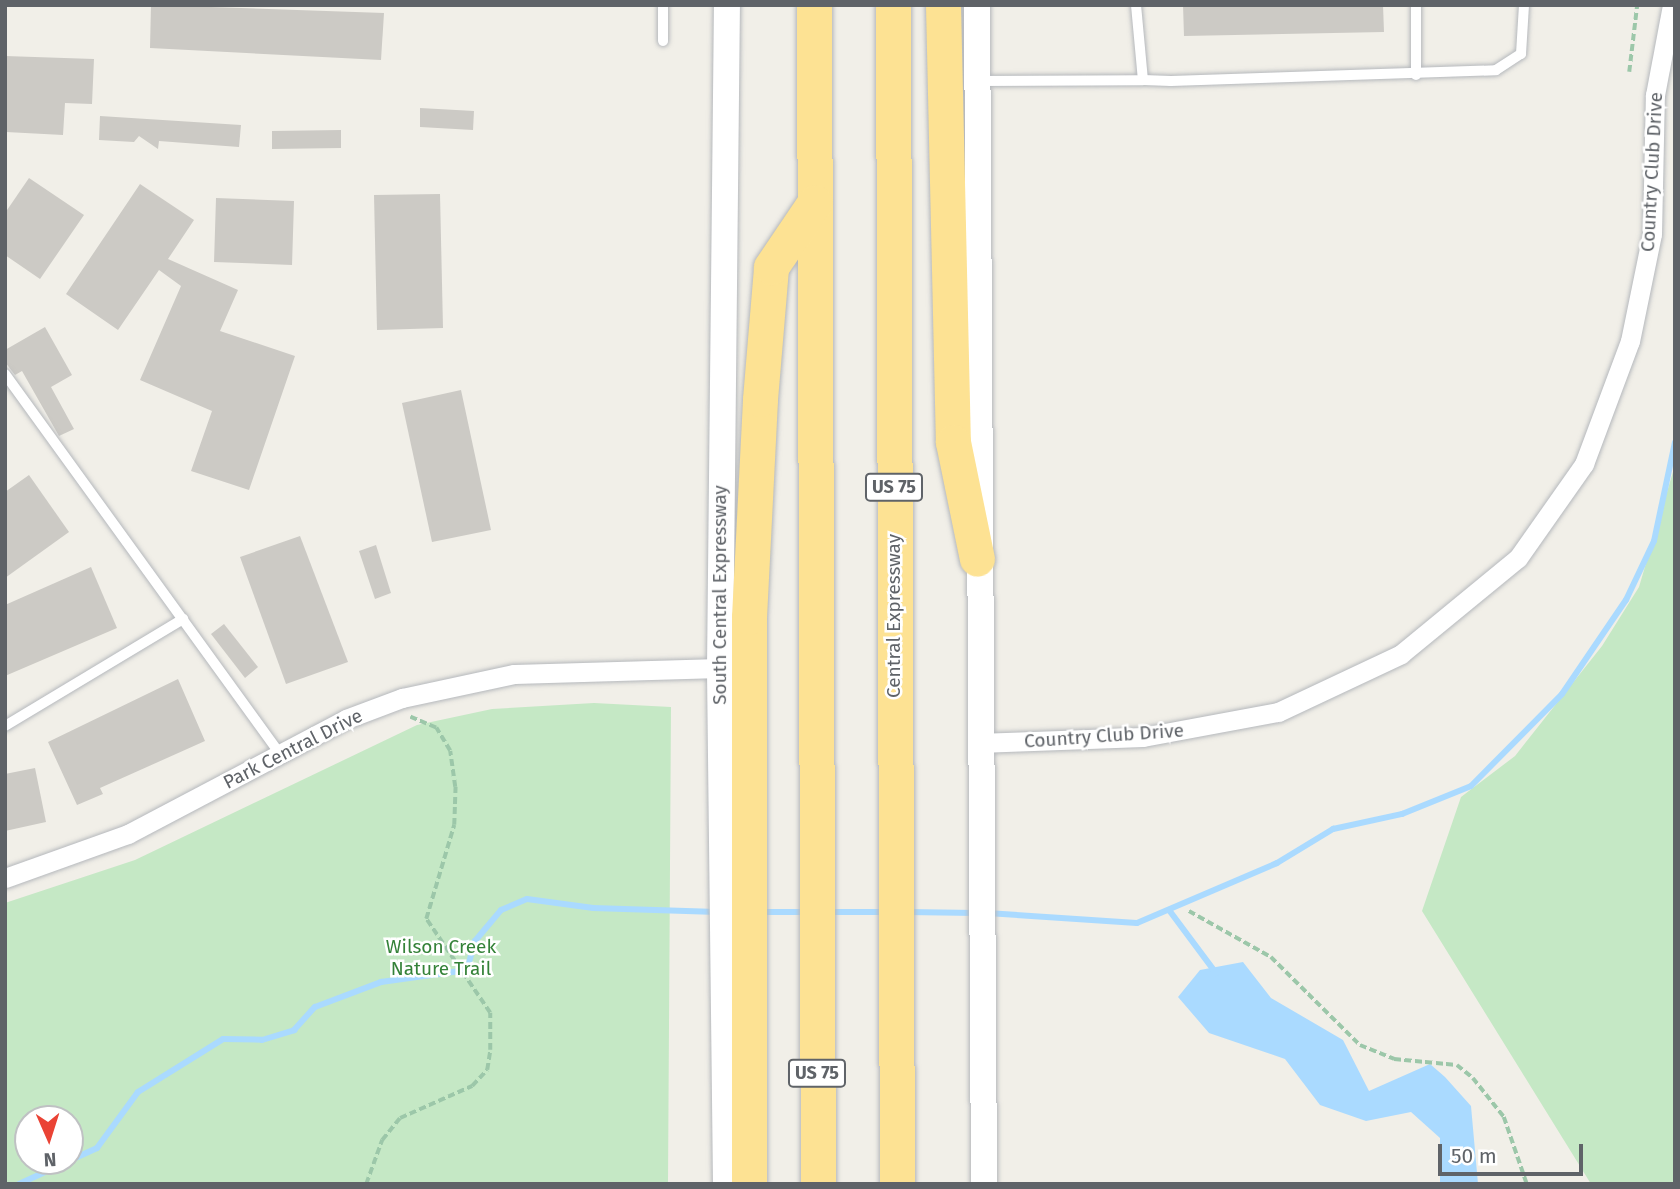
<!DOCTYPE html>
<html>
<head>
<meta charset="utf-8">
<style>
	body { margin:0 }
	#map { position:relative; width:1680px; height:1189px; overflow:hidden; background:#f1efe8; font-family:"Fira Sans",sans-serif }
	div>[style] { position:absolute }
	[style*='--x'] { left:calc(var(--x)*1px); top:calc(var(--y)*1px); width:calc(var(--w)*1px); rotate:calc(var(--a)*1deg) }
	.green>* { inset:0; background:#c5e8c5 }
	.water>* { inset:0; background:#aadaff }
	.stream>* { height:6px; margin:-3px; padding:0 3px; transform-origin:3px; border-radius:3px; background:#aadaff }
	.building>* { inset:0; background:#cccac5 }
	.path>* { height:3.5px; margin-top:-1.75px; transform-origin:0; background:repeating-linear-gradient(90deg,#9cc7a9 0 7px,transparent 0 10.5px) }
	.roads { filter:drop-shadow(0 0 2px #b5b8bc) drop-shadow(0 0 2px #b5b8bc) }
	.lane>* { height:10px; margin:-5px; padding:0 5px; transform-origin:5px; border-radius:5px; background:#fff }
	.street>* { height:19px; margin:-9.5px; padding:0 9.5px; transform-origin:9.5px; border-radius:9.5px; background:#fff }
	.secondary>* { height:26px; margin:-13px; padding:0 13px; transform-origin:13px; border-radius:13px; background:#fff }
	.highway>* { height:35px; margin:-17.5px; padding:0 17.5px; transform-origin:17.5px; border-radius:17.5px; background:#fde293 }
	span { translate:-50% -50%; white-space:nowrap; text-align:center; line-height:1.15; -webkit-text-stroke:5px #fff; paint-order:stroke }
	.shield-label span { padding:2px 5px; background:#fff; border:2px solid; border-radius:5px; -webkit-text-stroke-width:0 }
	.shield-label { font-size:18px; color:#5f6368; font-weight:700 }
	.street-label { font-size:19px; color:#5f6368 }
	.park-label { font-size:19px; color:#348238 }
	.frame { position:absolute; inset:0; border:7px solid #5f6368; pointer-events:none }
	.north { position:absolute; left:14px; top:1105px; width:70px; height:70px; box-sizing:border-box; background:#fff; border:2px solid #bfc1c3; border-radius:50%; rotate:177deg; font-size:19px; font-weight:700; line-height:28px; text-align:center; color:#5f6368 }
	.north::after { content:''; display:block; margin:auto; width:24px; height:32px; background:#ea4335; clip-path:polygon(50% 0,100% 100%,50% 72%,0 100%) }
	.scale { position:absolute; left:1438px; top:1144px; width:145px; height:32px; box-sizing:border-box; border:4px solid #5f6368; border-top:0; padding-left:9px; font-size:21px; line-height:24px; white-space:nowrap; color:#5f6368; -webkit-text-stroke:5px #fff; paint-order:stroke }
</style>
</head>
<body>
<div id="map">
	<div class="green">
		<i style="clip-path:polygon(1675px 465px,1675px 1184px,1591px 1184px,1422px 911px,1461px 797px,1515px 756px,1602px 646px,1639px 587px)"></i>
		<i style="clip-path:polygon(evenodd,594px 703px,671px 707px,668px 1184px,5px 1184px,5px 903px,135px 860px,417px 725px,492px 709px,594px 703px,28px 1119px,70px 1119px,70px 1161px,28px 1161px,28px 1119px)"></i>
	</div>
	<div class="water">
		<i style="clip-path:polygon(1243px 962px,1271px 998px,1343px 1040px,1369px 1091px,1430px 1064px,1445px 1077px,1471px 1106px,1478px 1184px,1440px 1184px,1440px 1138px,1411px 1112px,1366px 1121px,1320px 1105px,1285px 1059px,1209px 1033px,1178px 997px,1200px 970px)"></i>
	</div>
	<div class="stream">
		<i style="--x:1169;--y:910;--w:79;--a:53.3"></i>
		<i style="--x:760;--y:912;--w:45;--a:0"></i>
		<i style="--x:826;--y:912;--w:59;--a:0"></i>
		<i style="--x:907;--y:912;--w:69;--a:0.8"></i>
		<i style="--x:987;--y:913;--w:150;--a:3.8"></i>
		<i style="--x:1137;--y:923;--w:152;--a:-23.2"></i>
		<i style="--x:1277;--y:863;--w:66;--a:-31.3"></i>
		<i style="--x:1333;--y:829;--w:71;--a:-12.3"></i>
		<i style="--x:1402;--y:814;--w:74;--a:-22.1"></i>
		<i style="--x:1471;--y:786;--w:129;--a:-45.3"></i>
		<i style="--x:1562;--y:694;--w:114;--a:-55.8"></i>
		<i style="--x:1626;--y:600;--w:65;--a:-64.6"></i>
		<i style="--x:1654;--y:541;--w:101;--a:-78"></i>
		<i style="--x:19;--y:1184;--w:86;--a:-24.8"></i>
		<i style="--x:97;--y:1148;--w:69;--a:-53.8"></i>
		<i style="--x:138;--y:1092;--w:100;--a:-31.9"></i>
		<i style="--x:223;--y:1039;--w:39;--a:1"></i>
		<i style="--x:262;--y:1040;--w:34;--a:-17"></i>
		<i style="--x:294;--y:1030;--w:31;--a:-48"></i>
		<i style="--x:315;--y:1007;--w:71;--a:-20.7"></i>
		<i style="--x:381;--y:982;--w:87;--a:-7.9"></i>
		<i style="--x:467;--y:970;--w:30;--a:-75"></i>
		<i style="--x:475;--y:941;--w:40;--a:-50"></i>
		<i style="--x:501;--y:910;--w:28;--a:-23"></i>
		<i style="--x:527;--y:899;--w:67;--a:7.8"></i>
		<i style="--x:593;--y:908;--w:124;--a:1.8"></i>
	</div>
	<div class="building">
		<i style="clip-path:polygon(151px 5px,384px 13px,381px 60px,150px 48px)"></i>
		<i style="clip-path:polygon(1183px 5px,1383px 5px,1384px 32px,1184px 36px)"></i>
		<i style="clip-path:polygon(5px 56px,94px 59px,92px 104px,65px 103px,63px 135px,6px 132px)"></i>
		<i style="clip-path:polygon(420px 108px,474px 111px,473px 130px,420px 127px)"></i>
		<i style="clip-path:polygon(100px 116px,241px 125px,239px 147px,159px 141px,158px 149px,139px 136px,134px 142px,99px 140px)"></i>
		<i style="clip-path:polygon(341px 130px,341px 148px,272px 149px,272px 131px)"></i>
		<i style="clip-path:polygon(29px 178px,84px 215px,40px 279px,5px 255px,5px 213px)"></i>
		<i style="clip-path:polygon(140px 184px,194px 220px,168px 259px,238px 290px,220px 331px,295px 356px,249px 490px,191px 471px,212px 411px,140px 380px,181px 286px,159px 270px,118px 330px,66px 294px)"></i>
		<i style="clip-path:polygon(440px 194px,443px 328px,377px 330px,374px 195px)"></i>
		<i style="clip-path:polygon(216px 198px,294px 201px,292px 265px,214px 262px)"></i>
		<i style="clip-path:polygon(45px 327px,72px 375px,51px 387px,74px 429px,59px 436px,22px 371px,15px 375px,5px 362px,5px 350px)"></i>
		<i style="clip-path:polygon(461px 390px,491px 530px,432px 542px,402px 403px)"></i>
		<i style="clip-path:polygon(29px 475px,69px 532px,5px 578px,5px 492px)"></i>
		<i style="clip-path:polygon(300px 536px,348px 662px,286px 684px,240px 557px)"></i>
		<i style="clip-path:polygon(376px 545px,391px 593px,375px 599px,359px 551px)"></i>
		<i style="clip-path:polygon(91px 567px,117px 628px,5px 676px,5px 605px)"></i>
		<i style="clip-path:polygon(224px 624px,258px 667px,245px 678px,211px 634px)"></i>
		<i style="clip-path:polygon(178px 679px,205px 741px,100px 788px,103px 794px,77px 805px,48px 742px)"></i>
		<i style="clip-path:polygon(35px 768px,46px 822px,5px 831px,5px 774px)"></i>
	</div>
	<div class="path">
		<i style="--x:1629;--y:72;--w:67;--a:-83.2"></i>
		<i style="--x:1189;--y:911;--w:94;--a:29.3"></i>
		<i style="--x:1271;--y:957;--w:125;--a:44.7"></i>
		<i style="--x:1360;--y:1045;--w:37;--a:22"></i>
		<i style="--x:1394;--y:1059;--w:63;--a:5.4"></i>
		<i style="--x:1457;--y:1065;--w:21;--a:39"></i>
		<i style="--x:1473;--y:1078;--w:50;--a:51.5"></i>
		<i style="--x:1504;--y:1117;--w:71;--a:71.1"></i>
		<i style="--x:366;--y:1184;--w:47;--a:-70"></i>
		<i style="--x:382;--y:1140;--w:28;--a:-51"></i>
		<i style="--x:400;--y:1118;--w:79;--a:-24"></i>
		<i style="--x:472;--y:1086;--w:22;--a:-47"></i>
		<i style="--x:487;--y:1070;--w:20;--a:-81"></i>
		<i style="--x:490;--y:1050;--w:37;--a:-90"></i>
		<i style="--x:490;--y:1013;--w:114;--a:-124.2"></i>
		<i style="--x:426;--y:919;--w:98;--a:-73.4"></i>
		<i style="--x:454;--y:825;--w:38;--a:-88"></i>
		<i style="--x:455;--y:787;--w:36;--a:-98"></i>
		<i style="--x:450;--y:751;--w:27;--a:-121"></i>
		<i style="--x:436;--y:728;--w:28;--a:-157"></i>
	</div>
	<div class="roads">
		<div class="lane">
			<i style="--x:663;--y:5;--w:36;--a:90"></i>
			<i style="--x:1136;--y:5;--w:75;--a:84.7"></i>
			<i style="--x:1143;--y:80;--w:28;--a:2"></i>
			<i style="--x:1171;--y:81;--w:325;--a:-1.9"></i>
			<i style="--x:1496;--y:70;--w:30;--a:-33"></i>
			<i style="--x:1521;--y:54;--w:49;--a:-86.5"></i>
			<i style="--x:1416;--y:5;--w:70;--a:90"></i>
			<i style="--x:979;--y:81;--w:164;--a:-0.3"></i>
			<i style="--x:5;--y:374;--w:468;--a:54.1"></i>
			<i style="--x:5;--y:726;--w:208;--a:-31"></i>
		</div>
		<div class="street">
			<i style="--x:978;--y:743;--w:165;--a:-2.1"></i>
			<i style="--x:1143;--y:737;--w:137;--a:-10.5"></i>
			<i style="--x:1278;--y:712;--w:136;--a:-25.2"></i>
			<i style="--x:1401;--y:654;--w:151;--a:-39.4"></i>
			<i style="--x:1518;--y:558;--w:115;--a:-54.9"></i>
			<i style="--x:1584;--y:464;--w:131;--a:-69.5"></i>
			<i style="--x:1630;--y:341;--w:109;--a:-78.4"></i>
			<i style="--x:1652;--y:234;--w:139;--a:-88.8"></i>
			<i style="--x:1655;--y:95;--w:92;--a:-79.3"></i>
			<i style="--x:5;--y:878;--w:131;--a:-19.7"></i>
			<i style="--x:128;--y:834;--w:246;--a:-27.8"></i>
			<i style="--x:346;--y:719;--w:60;--a:-20.6"></i>
			<i style="--x:402;--y:698;--w:115;--a:-12.1"></i>
			<i style="--x:514;--y:674;--w:206;--a:-1.7"></i>
		</div>
		<div class="secondary">
			<i style="--x:977;--y:5;--w:1179;--a:89.66"></i>
			<i style="--x:726;--y:1184;--w:516;--a:-90.67"></i>
			<i style="--x:720;--y:668;--w:663;--a:-89.4"></i>
		</div>
		<div class="highway">
			<i style="--x:814;--y:5;--w:1179;--a:89.81"></i>
			<i style="--x:893;--y:5;--w:1179;--a:89.81"></i>
			<i style="--x:943;--y:5;--w:437;--a:88.7"></i>
			<i style="--x:953;--y:442;--w:119;--a:78.4"></i>
			<i style="--x:749;--y:1184;--w:567;--a:-90"></i>
			<i style="--x:749;--y:617;--w:218;--a:-87.1"></i>
			<i style="--x:760;--y:399;--w:132;--a:-85.2"></i>
			<i style="--x:771;--y:267;--w:78;--a:-55.9"></i>
		</div>
	</div>
	<div class="shield-label">
		<span style="left:894px;top:487px">US 75</span>
		<span style="left:817px;top:1073px">US 75</span>
	</div>
	<div class="street-label">
		<span style="left:1652px;top:172px;rotate:-87deg">Country Club Drive</span>
		<span style="left:720px;top:595px;rotate:-90deg">South Central Expressway</span>
		<span style="left:894px;top:616px;rotate:-90deg">Central Expressway</span>
		<span style="left:1104px;top:736px;rotate:-4deg">Country Club Drive</span>
		<span style="left:293px;top:749px;rotate:-27deg">Park Central Drive</span>
	</div>
	<div class="park-label">
		<span style="left:441px;top:958px">Wilson Creek<br>Nature Trail</span>
	</div>
	<div class="frame"></div>
	<div class="north">N</div>
	<div class="scale">50 m</div>
</div>
</body>
</html>
